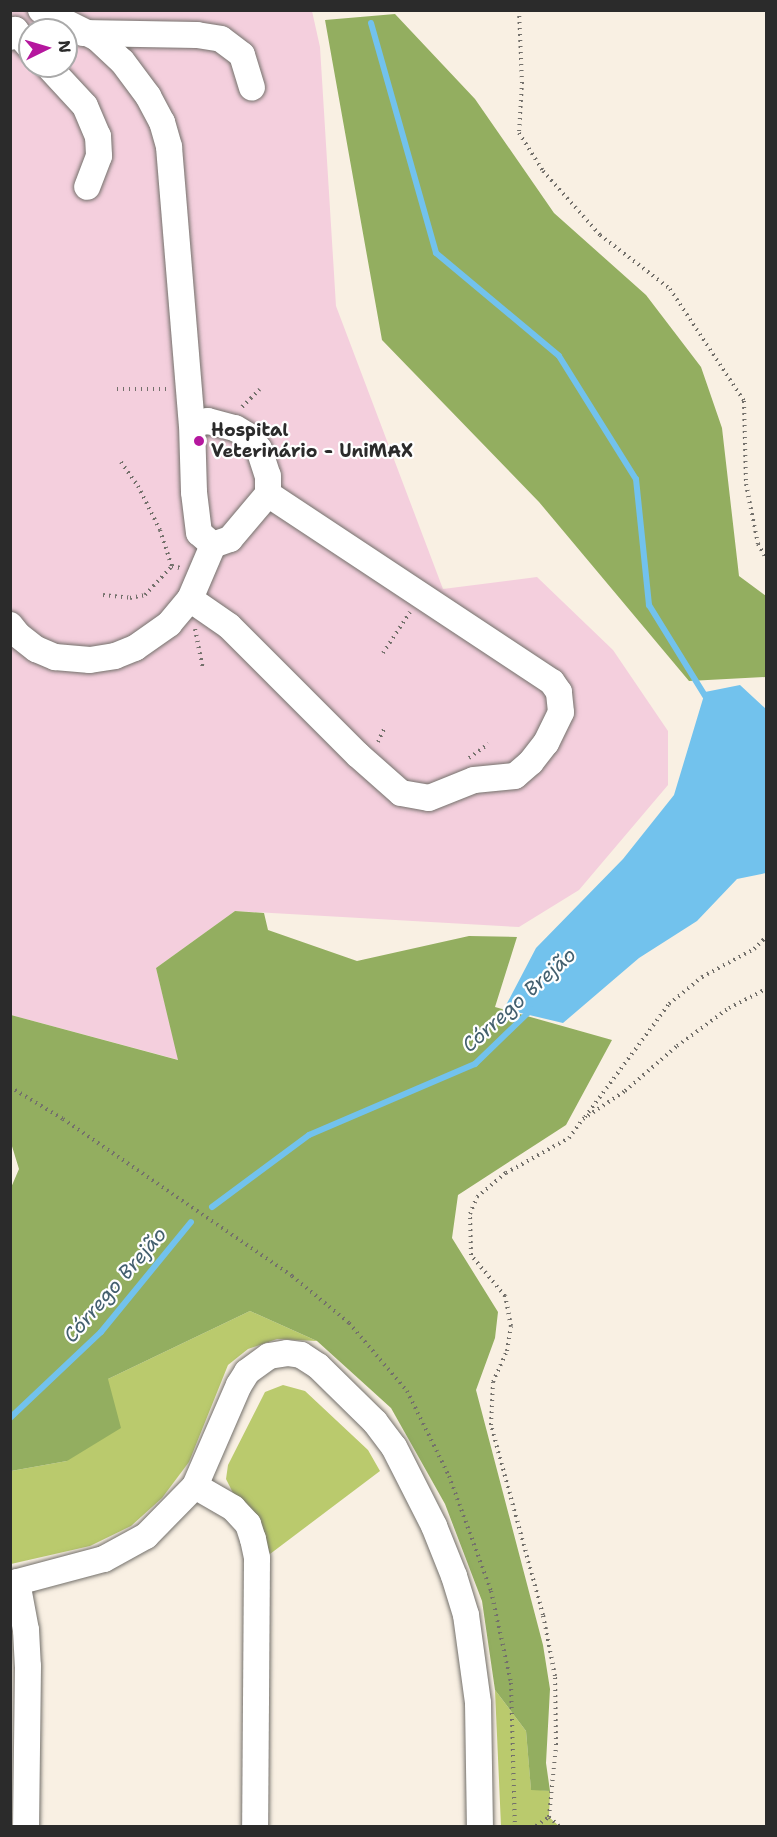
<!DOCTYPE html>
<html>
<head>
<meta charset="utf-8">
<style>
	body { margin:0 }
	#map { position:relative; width:777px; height:1837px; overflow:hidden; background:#f9f0e3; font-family:"Shantell Sans",sans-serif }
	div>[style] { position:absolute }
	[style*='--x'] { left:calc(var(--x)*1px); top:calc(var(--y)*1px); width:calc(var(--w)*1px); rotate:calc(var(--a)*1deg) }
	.built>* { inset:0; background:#f4cfdd }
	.green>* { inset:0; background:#baca6d }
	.forest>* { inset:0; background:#93ae60 }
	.water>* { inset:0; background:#72c2ed }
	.stream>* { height:6px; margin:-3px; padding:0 3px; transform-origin:3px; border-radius:3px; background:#72c2ed }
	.path>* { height:4px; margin-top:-2px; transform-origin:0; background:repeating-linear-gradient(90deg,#73706b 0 1.5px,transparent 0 6px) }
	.roads { filter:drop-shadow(0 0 2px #73706b) drop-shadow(0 0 2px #73706b) }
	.minor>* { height:26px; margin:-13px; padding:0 13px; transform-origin:13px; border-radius:13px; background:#fff }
	.dots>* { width:16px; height:16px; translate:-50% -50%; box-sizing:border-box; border:3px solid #fff; border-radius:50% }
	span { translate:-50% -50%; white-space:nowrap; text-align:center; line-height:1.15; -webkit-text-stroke:4.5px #fff; paint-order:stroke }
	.poi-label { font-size:18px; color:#2b2b2b; font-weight:700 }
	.left { translate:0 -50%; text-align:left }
	.water-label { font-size:20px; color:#44606f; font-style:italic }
	.frame { position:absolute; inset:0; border:12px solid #2b2b2b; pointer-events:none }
	.north { position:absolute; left:18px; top:18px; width:60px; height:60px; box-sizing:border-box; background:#fff; border:2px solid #aaa; border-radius:50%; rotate:85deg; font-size:16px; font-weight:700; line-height:24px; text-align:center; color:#2b2b2b }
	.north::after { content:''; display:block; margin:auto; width:21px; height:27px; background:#b5179e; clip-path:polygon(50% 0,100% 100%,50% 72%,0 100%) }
</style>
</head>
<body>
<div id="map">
	<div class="built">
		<i style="clip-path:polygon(evenodd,10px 11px,312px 11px,320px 47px,336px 306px,443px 589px,537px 577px,613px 650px,668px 731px,668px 785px,579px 890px,519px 927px,235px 911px,156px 968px,179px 1060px,11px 1015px,10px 11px,30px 30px,66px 30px,66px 66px,30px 66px,30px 30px)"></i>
	</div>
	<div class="green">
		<i style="clip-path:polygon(250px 1311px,317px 1341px,277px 1339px,248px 1349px,228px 1365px,189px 1462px,162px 1498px,131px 1526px,90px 1546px,11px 1564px,11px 1471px,67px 1461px,108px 1379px)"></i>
		<i style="clip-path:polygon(283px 1385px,305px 1391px,368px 1450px,380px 1471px,270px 1554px,258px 1519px,235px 1497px,226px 1479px,228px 1465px,265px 1392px)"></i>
		<i style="clip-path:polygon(495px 1690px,526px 1731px,531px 1789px,550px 1791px,549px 1817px,559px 1826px,501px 1826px)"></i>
	</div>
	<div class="forest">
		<i style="clip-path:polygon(395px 14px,475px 99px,554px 213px,646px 295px,701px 367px,722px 428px,739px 576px,766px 596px,766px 677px,689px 681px,539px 502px,382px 340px,325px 20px)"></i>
		<i style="clip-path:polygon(235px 911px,264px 913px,268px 930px,357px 961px,469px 936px,517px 937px,495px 1007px,612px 1040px,566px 1125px,458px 1195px,452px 1238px,498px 1312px,495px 1338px,476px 1390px,543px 1645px,550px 1689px,546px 1763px,550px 1791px,531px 1790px,526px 1731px,495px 1690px,482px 1601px,445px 1504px,391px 1408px,317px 1341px,250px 1311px,108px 1379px,121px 1428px,67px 1461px,11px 1471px,10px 1190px,19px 1169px,11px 1143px,11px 1015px,178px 1060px,156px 968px)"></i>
	</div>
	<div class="water">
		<i style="clip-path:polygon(740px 685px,766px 709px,766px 873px,737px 879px,697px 921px,639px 958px,563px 1023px,504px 1009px,536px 948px,623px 859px,674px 795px,705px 692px)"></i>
	</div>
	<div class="stream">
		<i style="--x:371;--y:23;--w:239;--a:74.2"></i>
		<i style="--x:436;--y:253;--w:160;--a:39.9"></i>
		<i style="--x:559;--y:356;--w:145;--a:58"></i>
		<i style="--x:636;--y:479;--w:127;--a:84.1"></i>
		<i style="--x:649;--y:605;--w:110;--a:58.3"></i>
		<i style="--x:212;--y:1207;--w:121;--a:-36.6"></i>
		<i style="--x:309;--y:1135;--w:181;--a:-23.2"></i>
		<i style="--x:475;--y:1064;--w:79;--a:-44"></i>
		<i style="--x:10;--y:1418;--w:125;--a:-43.4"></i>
		<i style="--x:101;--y:1332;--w:142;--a:-50.7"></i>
	</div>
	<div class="path">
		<i style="--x:519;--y:10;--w:72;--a:87.6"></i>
		<i style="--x:522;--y:82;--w:51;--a:93.4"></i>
		<i style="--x:519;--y:133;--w:45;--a:57.7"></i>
		<i style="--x:543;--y:171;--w:86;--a:48.3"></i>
		<i style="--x:600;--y:235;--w:88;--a:37.6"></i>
		<i style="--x:670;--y:289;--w:134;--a:56.5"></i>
		<i style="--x:744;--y:401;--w:83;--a:88.6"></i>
		<i style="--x:746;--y:484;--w:61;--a:78.7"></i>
		<i style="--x:758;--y:544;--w:16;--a:60"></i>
		<i style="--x:117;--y:389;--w:50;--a:0"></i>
		<i style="--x:242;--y:407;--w:25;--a:-45"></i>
		<i style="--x:121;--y:462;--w:29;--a:55"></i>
		<i style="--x:138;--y:486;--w:49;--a:63.4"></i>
		<i style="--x:160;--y:530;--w:38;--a:72"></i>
		<i style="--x:172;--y:566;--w:9;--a:13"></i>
		<i style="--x:103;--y:595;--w:27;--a:6"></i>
		<i style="--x:130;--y:598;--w:15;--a:-11"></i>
		<i style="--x:145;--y:595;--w:40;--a:-47"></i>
		<i style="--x:195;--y:629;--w:41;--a:78.7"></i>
		<i style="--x:383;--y:653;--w:49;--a:-56.6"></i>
		<i style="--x:378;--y:742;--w:17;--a:-65"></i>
		<i style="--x:469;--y:758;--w:24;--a:-36"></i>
		<i style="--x:10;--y:1087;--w:62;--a:31.1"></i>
		<i style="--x:63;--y:1119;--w:278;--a:34.4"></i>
		<i style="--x:292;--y:1276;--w:74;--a:39.5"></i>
		<i style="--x:349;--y:1323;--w:89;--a:49.5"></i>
		<i style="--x:407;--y:1391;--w:95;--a:63.7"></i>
		<i style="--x:449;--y:1476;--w:122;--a:69.9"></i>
		<i style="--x:491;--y:1591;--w:94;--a:77.7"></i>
		<i style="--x:511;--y:1683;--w:143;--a:88.4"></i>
		<i style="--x:585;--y:1117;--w:141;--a:-53.4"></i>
		<i style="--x:669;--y:1004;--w:43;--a:-39.3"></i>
		<i style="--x:702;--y:977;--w:59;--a:-28.3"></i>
		<i style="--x:754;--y:949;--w:17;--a:-45"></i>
		<i style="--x:536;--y:1826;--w:16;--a:-35"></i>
		<i style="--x:559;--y:1826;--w:13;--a:-138"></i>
		<i style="--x:549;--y:1817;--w:72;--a:-84.4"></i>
		<i style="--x:556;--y:1745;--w:69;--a:-90.8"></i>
		<i style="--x:555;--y:1676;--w:62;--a:-101.1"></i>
		<i style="--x:543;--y:1615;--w:197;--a:-105.3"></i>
		<i style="--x:491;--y:1425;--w:43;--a:-87.3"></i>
		<i style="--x:493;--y:1382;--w:34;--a:-66"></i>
		<i style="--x:507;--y:1351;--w:25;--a:-81"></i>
		<i style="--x:511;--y:1326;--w:31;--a:-101"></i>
		<i style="--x:505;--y:1296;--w:53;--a:-129.7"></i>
		<i style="--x:471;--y:1255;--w:41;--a:-91.4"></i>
		<i style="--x:470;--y:1214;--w:18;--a:-68"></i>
		<i style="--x:477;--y:1197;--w:38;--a:-40"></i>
		<i style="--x:506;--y:1173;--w:72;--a:-29.1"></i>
		<i style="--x:569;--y:1138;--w:24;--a:-54"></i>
		<i style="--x:583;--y:1119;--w:50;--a:-33.7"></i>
		<i style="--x:625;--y:1091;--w:69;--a:-40.9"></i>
		<i style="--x:677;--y:1046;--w:64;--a:-36.2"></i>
		<i style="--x:729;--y:1008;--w:42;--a:-27.2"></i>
	</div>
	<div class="roads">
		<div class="minor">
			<i style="--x:41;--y:10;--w:63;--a:26.6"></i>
			<i style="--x:97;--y:38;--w:34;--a:43"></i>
			<i style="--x:122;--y:61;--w:44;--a:53.4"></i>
			<i style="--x:148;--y:96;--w:30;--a:62"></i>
			<i style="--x:162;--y:122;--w:26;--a:74"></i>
			<i style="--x:169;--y:147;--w:278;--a:85.3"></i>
			<i style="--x:83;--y:33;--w:114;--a:1"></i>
			<i style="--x:197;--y:35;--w:24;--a:9"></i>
			<i style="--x:221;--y:39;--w:26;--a:37"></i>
			<i style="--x:242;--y:55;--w:34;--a:73"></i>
			<i style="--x:10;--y:37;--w:9;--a:-54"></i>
			<i style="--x:15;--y:30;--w:23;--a:49"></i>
			<i style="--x:48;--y:66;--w:54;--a:47.2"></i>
			<i style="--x:85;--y:106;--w:33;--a:67"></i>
			<i style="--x:98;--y:136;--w:20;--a:87"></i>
			<i style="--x:99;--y:156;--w:33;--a:111"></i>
			<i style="--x:208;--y:421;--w:28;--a:15"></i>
			<i style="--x:235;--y:428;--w:17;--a:31"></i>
			<i style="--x:250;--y:437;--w:15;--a:53"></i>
			<i style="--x:259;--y:449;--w:28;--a:72"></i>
			<i style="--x:268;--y:476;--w:18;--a:90"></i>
			<i style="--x:268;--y:494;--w:59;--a:130.2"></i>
			<i style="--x:230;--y:539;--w:18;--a:161"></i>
			<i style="--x:213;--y:545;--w:18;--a:-139"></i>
			<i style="--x:199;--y:533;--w:41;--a:-97"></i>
			<i style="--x:194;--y:492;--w:68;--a:-91.7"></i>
			<i style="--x:192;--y:424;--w:16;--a:-11"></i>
			<i style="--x:190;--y:599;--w:47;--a:34.7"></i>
			<i style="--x:229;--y:626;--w:182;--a:45"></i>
			<i style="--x:358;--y:755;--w:57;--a:41.5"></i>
			<i style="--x:401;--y:793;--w:28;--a:10"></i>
			<i style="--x:429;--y:798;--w:48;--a:-21.8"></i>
			<i style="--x:474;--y:780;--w:41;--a:-5.6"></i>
			<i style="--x:515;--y:776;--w:21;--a:-41"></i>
			<i style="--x:531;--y:762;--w:24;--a:-52"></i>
			<i style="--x:546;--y:743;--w:34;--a:-64"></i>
			<i style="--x:561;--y:712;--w:20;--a:-96"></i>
			<i style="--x:559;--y:692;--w:12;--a:-125"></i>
			<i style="--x:552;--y:682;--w:341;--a:-146.5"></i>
			<i style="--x:10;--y:625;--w:13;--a:51"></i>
			<i style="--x:18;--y:635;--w:23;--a:38"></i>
			<i style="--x:36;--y:649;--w:21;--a:23"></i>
			<i style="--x:55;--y:657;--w:35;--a:5"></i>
			<i style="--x:90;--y:660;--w:25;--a:-9"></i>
			<i style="--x:115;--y:656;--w:22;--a:-22"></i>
			<i style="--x:135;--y:648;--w:42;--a:-35.2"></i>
			<i style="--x:169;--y:624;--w:33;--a:-50"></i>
			<i style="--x:190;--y:599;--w:59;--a:-66.9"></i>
			<i style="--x:195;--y:1486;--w:44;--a:30.1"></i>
			<i style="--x:233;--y:1508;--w:22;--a:47"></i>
			<i style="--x:248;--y:1524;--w:16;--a:72"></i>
			<i style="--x:253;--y:1539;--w:19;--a:78"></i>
			<i style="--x:257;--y:1558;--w:268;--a:90.4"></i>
			<i style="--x:17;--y:1582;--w:49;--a:79.4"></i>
			<i style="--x:26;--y:1630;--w:36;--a:87"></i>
			<i style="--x:28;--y:1666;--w:160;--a:90.7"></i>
			<i style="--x:10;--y:1584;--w:97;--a:-14.9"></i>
			<i style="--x:104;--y:1559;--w:48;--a:-28.7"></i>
			<i style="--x:146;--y:1536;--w:70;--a:-45.6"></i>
			<i style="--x:195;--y:1486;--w:110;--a:-66.5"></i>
			<i style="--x:239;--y:1385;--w:15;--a:-58"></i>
			<i style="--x:247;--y:1372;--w:27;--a:-36"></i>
			<i style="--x:269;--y:1356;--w:18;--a:-9"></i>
			<i style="--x:287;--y:1353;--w:14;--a:8"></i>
			<i style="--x:301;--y:1355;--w:20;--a:33"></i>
			<i style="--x:318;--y:1366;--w:80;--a:44.5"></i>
			<i style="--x:375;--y:1422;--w:31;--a:53"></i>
			<i style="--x:394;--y:1447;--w:89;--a:63.1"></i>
			<i style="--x:434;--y:1526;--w:54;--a:68.2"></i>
			<i style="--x:454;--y:1576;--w:41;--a:72.9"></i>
			<i style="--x:466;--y:1615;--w:89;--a:82.2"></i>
			<i style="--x:478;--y:1703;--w:123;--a:89.1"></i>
		</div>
	</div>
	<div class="dots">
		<i style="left:199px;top:441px;background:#b5179e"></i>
	</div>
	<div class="poi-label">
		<span class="left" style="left:211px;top:441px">Hospital<br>Veterinário - UniMAX</span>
	</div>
	<div class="water-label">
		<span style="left:519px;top:1000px;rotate:-42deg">Córrego Brejão</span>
		<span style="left:115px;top:1285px;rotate:-49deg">Córrego Brejão</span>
	</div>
	<div class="frame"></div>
	<div class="north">N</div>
</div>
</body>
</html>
